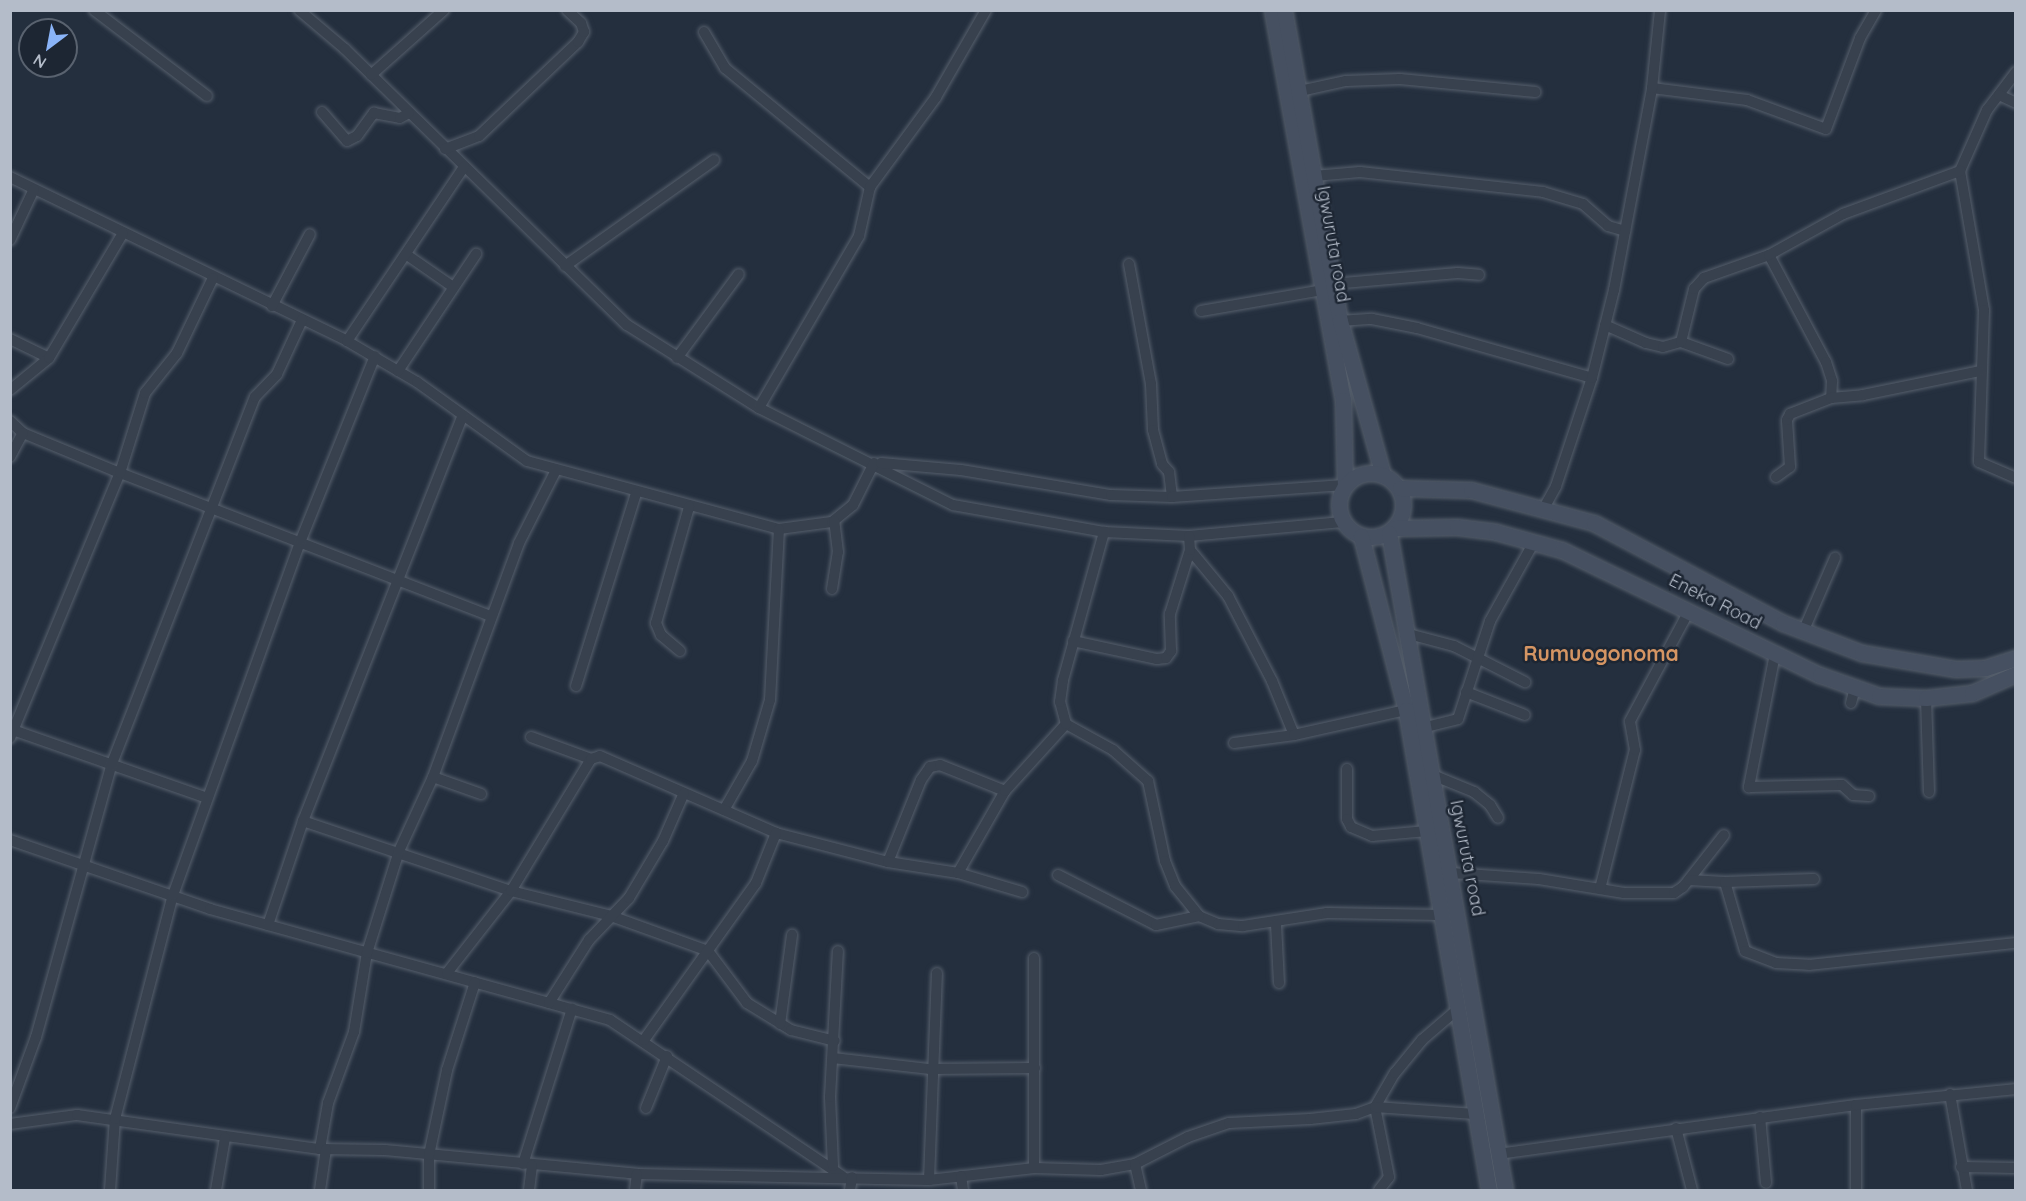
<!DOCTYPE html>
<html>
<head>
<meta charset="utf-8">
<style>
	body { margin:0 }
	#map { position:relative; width:2026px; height:1201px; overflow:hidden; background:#242f3e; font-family:Quicksand,sans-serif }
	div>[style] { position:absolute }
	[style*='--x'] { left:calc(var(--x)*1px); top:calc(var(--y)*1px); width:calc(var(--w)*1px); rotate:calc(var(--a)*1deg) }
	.roads { filter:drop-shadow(0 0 2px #565f6c) drop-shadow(0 0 2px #565f6c) }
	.minor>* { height:10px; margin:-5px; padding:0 5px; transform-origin:5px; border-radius:5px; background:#38414e }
	.secondary>* { height:15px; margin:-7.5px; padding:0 7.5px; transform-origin:7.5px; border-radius:7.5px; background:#465061 }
	.secondary>.ring { margin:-7.5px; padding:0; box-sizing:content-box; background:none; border:15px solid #465061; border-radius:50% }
	span { translate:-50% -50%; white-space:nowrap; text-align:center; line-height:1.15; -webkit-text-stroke:5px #1d2633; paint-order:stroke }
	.street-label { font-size:18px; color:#b4bcc9 }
	.quarter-label { font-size:21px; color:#d59563; font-weight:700 }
	.frame { position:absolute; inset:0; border:12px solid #b4bcc9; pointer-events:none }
	.north { position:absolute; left:18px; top:18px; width:60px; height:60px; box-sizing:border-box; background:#1d2633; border:2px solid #59626f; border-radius:50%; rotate:212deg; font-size:16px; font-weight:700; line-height:24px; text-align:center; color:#b4bcc9 }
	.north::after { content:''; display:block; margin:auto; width:21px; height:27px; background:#8ab4f8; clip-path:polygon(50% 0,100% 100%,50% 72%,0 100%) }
</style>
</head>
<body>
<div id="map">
	<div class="roads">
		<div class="minor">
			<i style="--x:94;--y:10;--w:142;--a:37.3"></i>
			<i style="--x:299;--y:10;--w:60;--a:40.3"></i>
			<i style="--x:345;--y:49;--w:395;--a:44.4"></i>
			<i style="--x:627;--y:325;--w:156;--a:32.2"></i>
			<i style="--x:759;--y:408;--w:217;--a:26.6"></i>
			<i style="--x:953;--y:505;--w:153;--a:10.1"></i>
			<i style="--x:1104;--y:532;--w:85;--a:2.7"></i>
			<i style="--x:1189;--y:536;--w:154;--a:-5.2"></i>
			<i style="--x:704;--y:32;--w:42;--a:59.7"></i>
			<i style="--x:725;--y:68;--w:188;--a:39.4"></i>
			<i style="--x:870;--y:187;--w:50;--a:102.7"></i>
			<i style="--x:859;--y:236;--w:199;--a:120.2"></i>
			<i style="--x:2016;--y:72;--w:48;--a:127.3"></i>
			<i style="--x:1987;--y:110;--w:67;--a:113.9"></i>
			<i style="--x:1960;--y:171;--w:141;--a:80.2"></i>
			<i style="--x:1984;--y:310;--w:152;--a:91.9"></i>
			<i style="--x:1979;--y:462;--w:40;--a:23.4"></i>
			<i style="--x:371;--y:75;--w:98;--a:-41.7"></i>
			<i style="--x:1652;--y:88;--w:96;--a:7.2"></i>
			<i style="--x:1747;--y:100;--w:84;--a:20.2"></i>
			<i style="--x:1826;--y:129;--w:97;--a:-69.5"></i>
			<i style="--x:1860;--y:38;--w:32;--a:-60"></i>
			<i style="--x:1300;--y:91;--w:47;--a:-12.3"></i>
			<i style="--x:1346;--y:81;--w:54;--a:-2.1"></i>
			<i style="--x:1400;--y:79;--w:136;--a:5.5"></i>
			<i style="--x:1999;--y:95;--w:19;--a:25"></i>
			<i style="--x:322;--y:112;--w:38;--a:49"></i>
			<i style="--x:347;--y:141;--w:11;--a:-27"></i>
			<i style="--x:357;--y:136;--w:29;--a:-54"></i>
			<i style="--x:374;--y:113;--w:26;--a:11"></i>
			<i style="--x:400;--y:118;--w:10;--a:-29"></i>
			<i style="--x:445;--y:149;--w:36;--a:-21"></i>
			<i style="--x:479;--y:136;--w:137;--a:-43.5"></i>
			<i style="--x:578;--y:42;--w:12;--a:-59"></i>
			<i style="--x:584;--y:32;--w:9;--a:-108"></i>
			<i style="--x:581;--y:23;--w:19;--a:-137"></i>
			<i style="--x:1314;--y:176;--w:46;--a:-5"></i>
			<i style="--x:1360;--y:172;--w:184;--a:6.2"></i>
			<i style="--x:1543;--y:192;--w:42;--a:16.7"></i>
			<i style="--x:1583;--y:204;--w:33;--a:41"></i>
			<i style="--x:1608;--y:226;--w:18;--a:16"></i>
			<i style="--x:10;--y:177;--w:375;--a:25.9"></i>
			<i style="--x:347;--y:341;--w:81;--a:30.4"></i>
			<i style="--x:417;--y:382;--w:135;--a:35.7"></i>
			<i style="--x:527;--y:461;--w:261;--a:15.1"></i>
			<i style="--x:779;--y:529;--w:53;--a:-7.5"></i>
			<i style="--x:832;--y:522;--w:27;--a:-39"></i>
			<i style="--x:853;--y:505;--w:47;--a:-63.4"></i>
			<i style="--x:870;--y:187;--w:112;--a:-53.7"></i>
			<i style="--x:936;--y:97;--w:100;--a:-60.1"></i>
			<i style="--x:10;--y:240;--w:56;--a:-64.8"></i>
			<i style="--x:407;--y:255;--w:56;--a:34.8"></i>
			<i style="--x:1769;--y:255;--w:121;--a:62"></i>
			<i style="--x:1826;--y:362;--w:20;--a:72"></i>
			<i style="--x:1832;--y:381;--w:17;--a:93"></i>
			<i style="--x:1129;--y:264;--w:122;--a:79.6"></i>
			<i style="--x:1151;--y:384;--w:46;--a:87.5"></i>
			<i style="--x:1153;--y:430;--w:35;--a:75"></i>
			<i style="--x:1162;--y:464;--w:11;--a:49"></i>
			<i style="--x:1169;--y:472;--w:25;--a:83"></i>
			<i style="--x:565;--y:266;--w:183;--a:-35.4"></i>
			<i style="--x:1332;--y:284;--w:126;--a:-5"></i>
			<i style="--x:1458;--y:273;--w:21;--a:5"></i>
			<i style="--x:272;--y:306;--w:81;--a:-62.2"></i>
			<i style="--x:1201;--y:311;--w:123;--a:-9.8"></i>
			<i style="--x:1340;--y:321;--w:32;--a:-4"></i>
			<i style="--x:1372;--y:319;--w:46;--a:11.3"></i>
			<i style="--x:1417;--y:328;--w:182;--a:15.9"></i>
			<i style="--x:1605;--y:325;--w:45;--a:23.7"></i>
			<i style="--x:1646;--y:343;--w:17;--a:13"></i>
			<i style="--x:1663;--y:347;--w:19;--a:-16"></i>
			<i style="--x:1681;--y:342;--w:50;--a:19.9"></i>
			<i style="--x:10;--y:339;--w:43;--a:26"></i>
			<i style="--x:347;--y:341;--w:210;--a:-56.1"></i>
			<i style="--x:1681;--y:342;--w:55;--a:-76.2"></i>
			<i style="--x:1694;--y:289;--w:15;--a:-48"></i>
			<i style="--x:1704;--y:278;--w:69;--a:-19.5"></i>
			<i style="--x:1769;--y:255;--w:85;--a:-29"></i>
			<i style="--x:1843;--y:214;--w:125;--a:-20.2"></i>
			<i style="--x:677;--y:358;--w:104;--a:-53.6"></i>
			<i style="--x:398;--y:371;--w:141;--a:-56.3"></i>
			<i style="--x:10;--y:390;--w:50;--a:-39.4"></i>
			<i style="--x:49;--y:358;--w:145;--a:-59.4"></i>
			<i style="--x:10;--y:421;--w:18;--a:43"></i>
			<i style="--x:23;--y:433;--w:105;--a:22.4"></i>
			<i style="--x:120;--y:473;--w:398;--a:21.1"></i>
			<i style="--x:10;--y:457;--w:27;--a:-62"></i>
			<i style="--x:881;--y:463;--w:80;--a:5"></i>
			<i style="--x:961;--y:470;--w:152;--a:9.5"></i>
			<i style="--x:1111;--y:495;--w:61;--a:1.9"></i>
			<i style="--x:1172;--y:497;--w:173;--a:-4"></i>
			<i style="--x:1776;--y:477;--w:17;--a:-36"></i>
			<i style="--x:1790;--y:467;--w:47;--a:-93.7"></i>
			<i style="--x:1787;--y:420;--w:7;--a:-63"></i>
			<i style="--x:1790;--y:414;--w:44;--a:-21.3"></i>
			<i style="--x:1831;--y:398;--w:32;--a:-5"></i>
			<i style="--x:1863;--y:395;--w:119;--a:-11.6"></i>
			<i style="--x:1544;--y:508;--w:25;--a:-61"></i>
			<i style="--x:1556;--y:486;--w:114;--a:-71.6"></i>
			<i style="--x:1592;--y:378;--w:91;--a:-76"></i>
			<i style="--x:1614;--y:290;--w:206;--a:-79.3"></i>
			<i style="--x:1652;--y:88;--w:78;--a:-84.1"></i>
			<i style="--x:1190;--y:550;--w:60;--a:50.4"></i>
			<i style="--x:1228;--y:596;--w:96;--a:62.6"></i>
			<i style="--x:1272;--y:681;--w:58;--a:67.8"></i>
			<i style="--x:832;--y:589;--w:37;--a:-81"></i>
			<i style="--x:838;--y:552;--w:31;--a:-97"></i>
			<i style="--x:1803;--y:632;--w:81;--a:-66.6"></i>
			<i style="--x:1405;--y:633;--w:51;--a:14.9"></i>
			<i style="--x:1454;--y:646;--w:80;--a:26.9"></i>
			<i style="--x:1073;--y:641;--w:86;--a:12.1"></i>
			<i style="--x:1157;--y:659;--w:9;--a:-6"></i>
			<i style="--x:1166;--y:658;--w:9;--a:-54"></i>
			<i style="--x:1171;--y:651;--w:37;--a:-92"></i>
			<i style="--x:1170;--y:614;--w:67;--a:-72.6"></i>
			<i style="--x:1190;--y:550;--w:14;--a:-94"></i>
			<i style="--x:680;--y:651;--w:25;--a:-140"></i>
			<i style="--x:661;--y:635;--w:13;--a:-113"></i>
			<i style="--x:656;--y:623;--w:121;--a:-74.1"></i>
			<i style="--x:1775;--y:654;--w:136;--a:101.1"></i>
			<i style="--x:1749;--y:787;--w:93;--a:-1.2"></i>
			<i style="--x:1842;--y:785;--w:15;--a:42"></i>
			<i style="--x:1853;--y:795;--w:16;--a:4"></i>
			<i style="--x:576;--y:686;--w:202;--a:-72.7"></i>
			<i style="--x:1466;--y:692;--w:63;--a:21.3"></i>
			<i style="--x:1926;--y:698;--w:94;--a:88.2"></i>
			<i style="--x:1851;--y:703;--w:16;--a:-75"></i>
			<i style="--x:1066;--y:724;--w:54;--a:29"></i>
			<i style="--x:1113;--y:750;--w:47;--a:41.5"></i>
			<i style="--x:1148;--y:781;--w:82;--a:78"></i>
			<i style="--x:1165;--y:861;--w:27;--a:68"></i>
			<i style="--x:1175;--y:886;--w:38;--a:51"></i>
			<i style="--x:1199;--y:916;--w:21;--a:23"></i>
			<i style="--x:1218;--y:924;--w:25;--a:5"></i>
			<i style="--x:1243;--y:926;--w:85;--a:-8.8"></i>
			<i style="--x:1327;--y:913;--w:114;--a:1"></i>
			<i style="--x:1422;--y:728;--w:37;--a:-14"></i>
			<i style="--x:1458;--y:719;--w:103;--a:-71.9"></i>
			<i style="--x:1490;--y:621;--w:90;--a:-60.9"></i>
			<i style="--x:10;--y:729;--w:209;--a:19.3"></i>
			<i style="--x:531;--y:737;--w:64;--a:20.1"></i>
			<i style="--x:10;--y:738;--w:287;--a:-67.5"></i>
			<i style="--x:120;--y:473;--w:84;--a:-72.6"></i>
			<i style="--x:145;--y:393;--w:51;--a:-51.3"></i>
			<i style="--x:177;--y:353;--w:83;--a:-64.4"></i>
			<i style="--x:1234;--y:743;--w:61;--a:-7.6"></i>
			<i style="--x:1294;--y:735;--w:115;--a:-12.6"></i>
			<i style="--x:1347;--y:769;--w:50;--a:90"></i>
			<i style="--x:1347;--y:819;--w:9;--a:63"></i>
			<i style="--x:1351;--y:827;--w:23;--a:23"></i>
			<i style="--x:1372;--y:836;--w:55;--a:-5.2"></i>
			<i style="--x:1430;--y:774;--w:48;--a:22.2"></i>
			<i style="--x:1474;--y:792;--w:21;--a:39"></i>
			<i style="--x:1490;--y:805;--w:15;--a:58"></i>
			<i style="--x:433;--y:777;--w:51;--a:19.5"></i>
			<i style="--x:724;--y:810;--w:56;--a:-60.3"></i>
			<i style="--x:752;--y:761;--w:64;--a:-73.6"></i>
			<i style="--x:770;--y:700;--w:171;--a:-87"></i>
			<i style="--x:303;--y:821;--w:219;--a:18.6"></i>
			<i style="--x:511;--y:891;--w:103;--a:14"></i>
			<i style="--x:611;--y:916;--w:103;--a:19.8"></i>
			<i style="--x:708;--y:951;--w:65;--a:53.1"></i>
			<i style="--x:747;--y:1003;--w:52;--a:31.5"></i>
			<i style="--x:791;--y:1030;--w:45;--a:14"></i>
			<i style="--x:10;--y:840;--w:212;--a:19"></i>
			<i style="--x:210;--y:909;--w:415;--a:15.5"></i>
			<i style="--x:610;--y:1020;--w:280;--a:33.9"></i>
			<i style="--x:888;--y:862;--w:88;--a:-68.1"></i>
			<i style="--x:921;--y:780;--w:16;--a:-55"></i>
			<i style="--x:930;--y:767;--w:10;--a:-11"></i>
			<i style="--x:940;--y:765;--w:70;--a:21.8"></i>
			<i style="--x:958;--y:873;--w:95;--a:-60.2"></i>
			<i style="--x:1005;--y:791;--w:91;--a:-47.7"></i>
			<i style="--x:1066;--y:724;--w:23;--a:-105"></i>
			<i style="--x:1060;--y:702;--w:22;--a:-82"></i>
			<i style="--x:1063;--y:680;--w:154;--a:-74.5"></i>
			<i style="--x:1451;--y:873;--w:88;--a:3.9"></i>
			<i style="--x:1539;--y:879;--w:86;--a:9.4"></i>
			<i style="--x:1624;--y:893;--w:50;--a:0"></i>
			<i style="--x:1674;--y:893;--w:11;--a:-34"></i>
			<i style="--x:1683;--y:887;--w:66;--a:-51.7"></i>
			<i style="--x:1058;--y:875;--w:110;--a:27"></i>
			<i style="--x:1156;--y:925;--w:44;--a:-11.8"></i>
			<i style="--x:1689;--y:880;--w:36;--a:3"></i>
			<i style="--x:1725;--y:882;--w:72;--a:73.8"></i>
			<i style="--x:1745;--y:951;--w:33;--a:21"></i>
			<i style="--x:1776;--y:963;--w:33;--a:3"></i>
			<i style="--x:1809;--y:965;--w:208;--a:-6.1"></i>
			<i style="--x:1725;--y:882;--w:89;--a:-1.9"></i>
			<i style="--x:1600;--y:889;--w:143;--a:-75.9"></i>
			<i style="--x:1635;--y:750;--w:29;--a:-100"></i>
			<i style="--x:1630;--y:721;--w:125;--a:-61.8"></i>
			<i style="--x:1276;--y:924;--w:59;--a:87.1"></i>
			<i style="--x:268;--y:925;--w:110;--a:-71.4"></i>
			<i style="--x:303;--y:821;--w:436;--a:-68.5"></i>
			<i style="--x:447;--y:973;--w:104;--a:-52"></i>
			<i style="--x:511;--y:891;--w:154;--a:-58.8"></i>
			<i style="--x:591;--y:759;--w:9;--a:-18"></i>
			<i style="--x:600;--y:756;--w:192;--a:23.6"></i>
			<i style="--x:776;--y:833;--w:116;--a:14.5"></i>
			<i style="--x:888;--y:862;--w:71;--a:8.9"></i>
			<i style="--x:958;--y:873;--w:67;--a:16.5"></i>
			<i style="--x:549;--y:1003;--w:75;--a:-57.6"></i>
			<i style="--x:589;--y:940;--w:58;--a:-46.4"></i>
			<i style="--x:629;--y:898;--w:66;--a:-59.2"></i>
			<i style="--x:663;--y:841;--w:52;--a:-66.4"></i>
			<i style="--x:780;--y:1024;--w:90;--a:-82.3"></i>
			<i style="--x:644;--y:1040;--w:193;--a:-54.5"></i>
			<i style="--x:756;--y:883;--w:54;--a:-68.2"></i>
			<i style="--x:833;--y:1058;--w:98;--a:6.5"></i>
			<i style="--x:930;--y:1069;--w:105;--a:-0.5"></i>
			<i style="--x:1950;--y:1094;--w:97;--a:80"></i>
			<i style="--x:1856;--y:1105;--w:85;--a:90"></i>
			<i style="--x:10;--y:1108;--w:76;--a:-69.9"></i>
			<i style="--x:36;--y:1037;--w:281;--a:-74.5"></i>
			<i style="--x:111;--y:766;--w:396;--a:-68.7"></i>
			<i style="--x:255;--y:397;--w:32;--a:-46"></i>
			<i style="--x:277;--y:374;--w:60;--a:-65.2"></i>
			<i style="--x:646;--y:1108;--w:56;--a:-68"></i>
			<i style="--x:1760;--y:1117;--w:66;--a:84.8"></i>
			<i style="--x:10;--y:1124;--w:68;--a:-7.7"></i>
			<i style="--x:77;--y:1115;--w:245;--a:8"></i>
			<i style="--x:320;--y:1149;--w:65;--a:0.9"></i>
			<i style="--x:385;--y:1150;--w:253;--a:5.4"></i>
			<i style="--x:637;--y:1174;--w:292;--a:1.2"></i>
			<i style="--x:929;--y:1180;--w:106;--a:-6.5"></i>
			<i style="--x:1034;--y:1168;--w:67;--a:1.7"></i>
			<i style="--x:1101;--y:1170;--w:35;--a:-10"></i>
			<i style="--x:1135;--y:1164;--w:59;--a:-27"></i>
			<i style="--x:1188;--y:1137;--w:43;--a:-18.9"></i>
			<i style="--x:1229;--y:1123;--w:81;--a:-2.8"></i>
			<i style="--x:1310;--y:1119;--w:46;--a:-6.2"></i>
			<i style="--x:1356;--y:1114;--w:20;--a:-20"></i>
			<i style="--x:1375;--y:1107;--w:39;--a:-60"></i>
			<i style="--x:1395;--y:1073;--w:43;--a:-50.7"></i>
			<i style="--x:1422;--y:1040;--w:49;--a:-40.9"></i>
			<i style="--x:1676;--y:1128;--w:64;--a:75.5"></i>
			<i style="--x:320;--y:1149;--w:47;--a:-80.1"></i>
			<i style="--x:328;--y:1103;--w:76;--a:-69.9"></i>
			<i style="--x:354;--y:1032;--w:80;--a:-80.7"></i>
			<i style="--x:367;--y:953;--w:107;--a:-72.6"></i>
			<i style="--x:399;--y:851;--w:81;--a:-65.3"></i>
			<i style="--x:433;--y:777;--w:249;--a:-69.8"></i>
			<i style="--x:519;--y:543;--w:82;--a:-63.1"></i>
			<i style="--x:1498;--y:1154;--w:361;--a:-7.8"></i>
			<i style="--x:1856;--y:1105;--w:161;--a:-5.7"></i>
			<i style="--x:523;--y:1164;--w:163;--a:-72.5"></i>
			<i style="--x:1135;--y:1164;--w:27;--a:77"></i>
			<i style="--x:833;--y:1166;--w:69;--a:-92.5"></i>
			<i style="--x:830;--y:1097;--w:146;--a:-86.9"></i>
			<i style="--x:1961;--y:1167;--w:55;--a:1"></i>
			<i style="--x:1034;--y:1168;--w:210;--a:-90"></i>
			<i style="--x:961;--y:1176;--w:14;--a:82"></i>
			<i style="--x:929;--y:1180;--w:207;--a:-87.8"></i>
			<i style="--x:110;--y:1190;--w:71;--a:-86"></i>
			<i style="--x:115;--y:1119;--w:231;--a:-75.5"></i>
			<i style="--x:173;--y:895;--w:377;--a:-70.2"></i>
			<i style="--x:301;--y:540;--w:198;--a:-68.1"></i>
			<i style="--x:216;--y:1190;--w:53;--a:-80.2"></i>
			<i style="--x:320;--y:1190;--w:41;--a:-81.7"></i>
			<i style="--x:429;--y:1190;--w:35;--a:-90"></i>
			<i style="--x:429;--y:1155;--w:87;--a:-78"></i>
			<i style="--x:447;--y:1070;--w:92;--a:-72.3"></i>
			<i style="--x:529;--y:1190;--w:25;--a:-83"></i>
			<i style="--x:635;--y:1190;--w:16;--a:-83"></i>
			<i style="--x:850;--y:1190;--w:13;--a:-81"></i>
			<i style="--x:1379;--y:1190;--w:16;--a:-52"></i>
			<i style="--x:1389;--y:1177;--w:71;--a:-101.3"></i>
			<i style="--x:1375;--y:1107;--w:100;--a:4"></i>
		</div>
		<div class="secondary">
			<i style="--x:1272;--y:10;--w:396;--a:79.7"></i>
			<i style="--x:1343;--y:400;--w:85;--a:88.7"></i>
			<i style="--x:1284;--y:10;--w:316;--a:79.8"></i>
			<i style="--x:1340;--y:321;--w:160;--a:74.4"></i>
			<i class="ring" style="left:1339px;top:473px;width:49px;height:49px"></i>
			<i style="--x:1400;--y:488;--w:71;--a:1.6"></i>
			<i style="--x:1471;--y:490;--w:127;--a:15"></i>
			<i style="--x:1594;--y:523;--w:214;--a:27.9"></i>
			<i style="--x:1783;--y:623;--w:85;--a:20.8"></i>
			<i style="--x:1862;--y:653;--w:95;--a:9.7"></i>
			<i style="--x:1956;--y:669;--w:29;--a:-2"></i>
			<i style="--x:1985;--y:668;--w:33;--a:-18"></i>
			<i style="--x:1395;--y:528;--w:62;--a:-0.9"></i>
			<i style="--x:1457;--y:527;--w:39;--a:7"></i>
			<i style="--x:1496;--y:532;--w:68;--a:15.3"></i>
			<i style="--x:1562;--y:550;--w:287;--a:25.9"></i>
			<i style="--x:1820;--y:675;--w:63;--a:19.6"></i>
			<i style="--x:1879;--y:696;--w:47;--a:2.4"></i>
			<i style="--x:1926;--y:698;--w:46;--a:-6.2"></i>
			<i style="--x:1972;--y:693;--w:48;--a:-23.4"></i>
			<i style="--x:1389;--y:533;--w:667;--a:79.99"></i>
			<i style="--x:1361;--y:536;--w:180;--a:75.5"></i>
			<i style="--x:1406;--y:710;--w:487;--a:80.2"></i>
		</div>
	</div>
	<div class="street-label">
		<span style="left:1333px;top:244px;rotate:80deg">Igwuruta road</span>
		<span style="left:1715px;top:602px;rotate:27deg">Eneka Road</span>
		<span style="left:1467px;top:858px;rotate:79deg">Igwuruta road</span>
	</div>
	<div class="quarter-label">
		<span style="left:1601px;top:653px">Rumuogonoma</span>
	</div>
	<div class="frame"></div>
	<div class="north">N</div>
</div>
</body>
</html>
